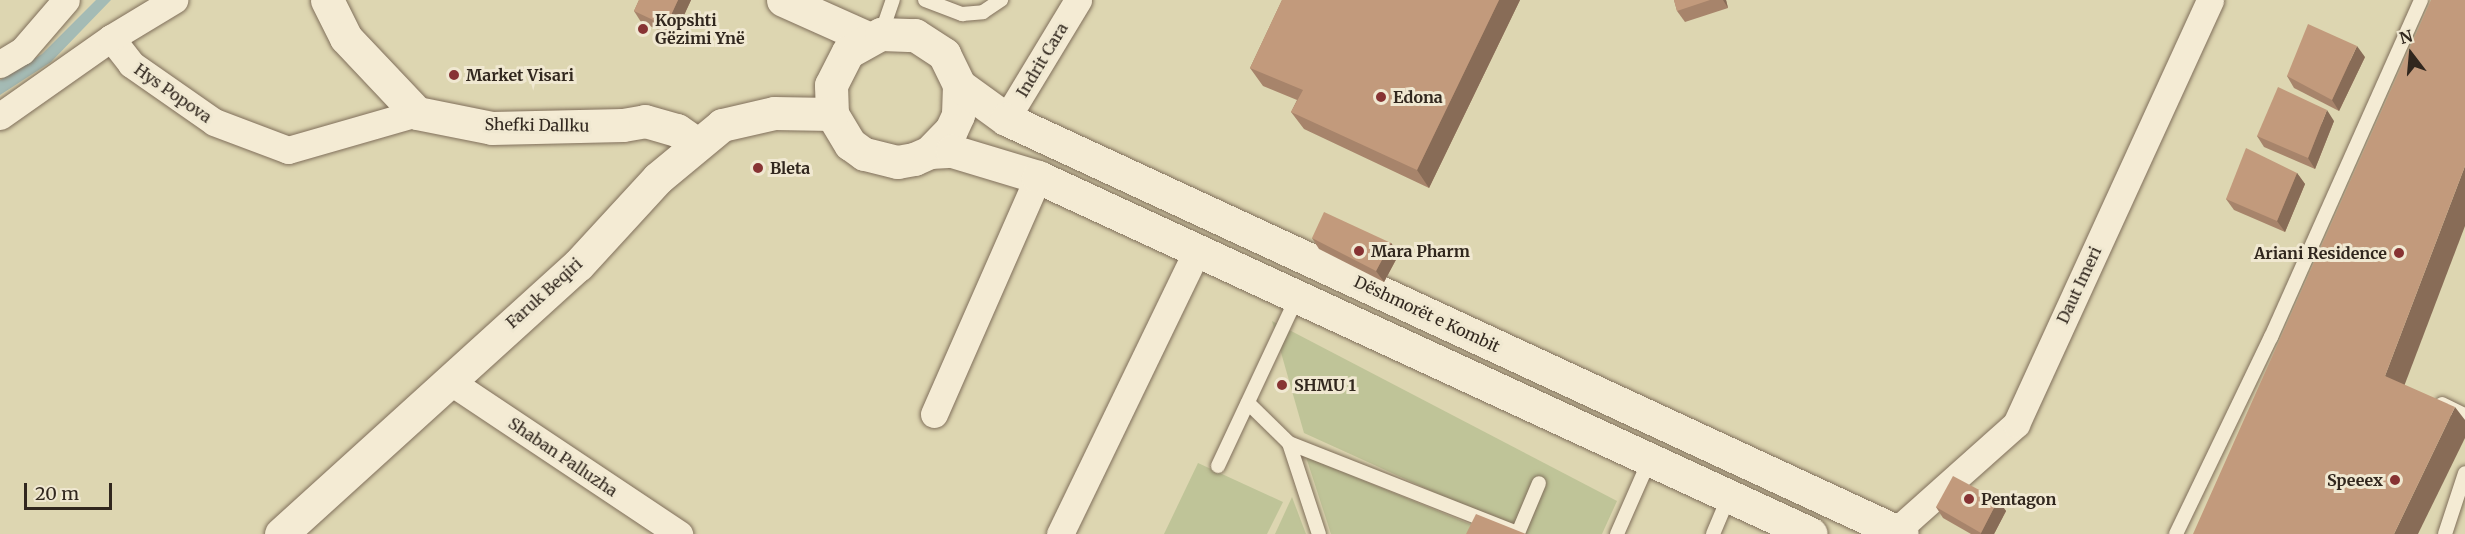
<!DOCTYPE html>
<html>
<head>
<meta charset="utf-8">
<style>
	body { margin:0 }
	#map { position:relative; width:2465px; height:534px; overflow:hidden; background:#e8ddc2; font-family:Merriweather,serif }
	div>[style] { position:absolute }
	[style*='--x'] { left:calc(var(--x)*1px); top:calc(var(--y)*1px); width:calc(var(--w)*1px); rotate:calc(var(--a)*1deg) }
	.farmland>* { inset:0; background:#ddd6b1 }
	.green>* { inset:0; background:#bfc498 }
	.water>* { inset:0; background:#a4bbb5 }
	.roads { filter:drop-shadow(0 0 2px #806f5b) drop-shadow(0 0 2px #806f5b) }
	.service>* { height:14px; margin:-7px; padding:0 7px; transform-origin:7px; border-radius:7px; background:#f4ebd4 }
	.minor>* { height:27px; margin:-13.5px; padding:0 13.5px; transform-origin:13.5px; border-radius:13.5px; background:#f4ebd4 }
	.tertiary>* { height:33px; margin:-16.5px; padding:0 16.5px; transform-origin:16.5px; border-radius:16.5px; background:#f4ebd4 }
	.wall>* { inset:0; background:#a7846b }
	.shaded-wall>* { inset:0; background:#886c57 }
	.building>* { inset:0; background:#c29a7c }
	.dots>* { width:16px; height:16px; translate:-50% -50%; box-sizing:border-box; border:3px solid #f0e8d1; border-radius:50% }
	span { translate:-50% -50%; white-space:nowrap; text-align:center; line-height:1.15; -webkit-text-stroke:6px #f0e8d1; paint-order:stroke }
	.poi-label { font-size:16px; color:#31271e; font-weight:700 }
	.left { translate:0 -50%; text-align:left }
	.right { translate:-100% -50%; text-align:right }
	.street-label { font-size:16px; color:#31271e }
	.north { position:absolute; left:2381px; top:24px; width:60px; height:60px; -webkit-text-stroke:4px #f0e8d1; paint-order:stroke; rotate:344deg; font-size:16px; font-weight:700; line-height:24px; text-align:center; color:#31271e }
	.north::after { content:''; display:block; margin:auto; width:21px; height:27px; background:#31271e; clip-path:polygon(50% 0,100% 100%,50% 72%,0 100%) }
	.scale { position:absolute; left:24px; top:483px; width:88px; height:27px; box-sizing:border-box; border:3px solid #31271e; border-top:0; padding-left:8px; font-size:18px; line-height:21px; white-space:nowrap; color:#31271e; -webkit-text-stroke:4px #f0e8d1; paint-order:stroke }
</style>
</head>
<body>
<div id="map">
	<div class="farmland">
		<i style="clip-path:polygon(0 0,2465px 0,2465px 534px,0 534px)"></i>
	</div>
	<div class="green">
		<i style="clip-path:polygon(1272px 321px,1617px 501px,1602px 534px,1526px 534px,1304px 433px)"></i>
		<i style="clip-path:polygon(1306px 457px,1472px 525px,1468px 534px,1331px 534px)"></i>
		<i style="clip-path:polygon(1198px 463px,1283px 502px,1267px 534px,1164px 534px)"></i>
		<i style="clip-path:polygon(1292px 497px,1306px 534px,1275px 534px)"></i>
	</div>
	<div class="water">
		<i style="clip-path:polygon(96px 0,111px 0,51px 62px,0 95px,0 80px,42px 54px)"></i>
	</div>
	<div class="roads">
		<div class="service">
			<i style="--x:925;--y:0;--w:40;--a:21"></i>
			<i style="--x:962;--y:14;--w:21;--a:-5"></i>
			<i style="--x:983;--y:12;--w:22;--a:-34"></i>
			<i style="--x:881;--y:34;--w:36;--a:-71"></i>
			<i style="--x:1248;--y:403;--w:57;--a:44.3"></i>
			<i style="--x:1289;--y:443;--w:246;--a:21.5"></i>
			<i style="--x:1518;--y:533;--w:54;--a:-67.2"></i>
			<i style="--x:2442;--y:404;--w:25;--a:26"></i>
			<i style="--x:1289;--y:443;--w:96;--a:71.8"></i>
			<i style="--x:1218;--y:466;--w:187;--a:-64.9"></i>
			<i style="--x:1617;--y:534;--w:82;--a:-66.3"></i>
			<i style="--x:1713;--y:534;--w:41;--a:-67.2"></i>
			<i style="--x:2176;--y:534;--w:219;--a:-64.3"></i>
			<i style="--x:2271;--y:337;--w:369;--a:-66"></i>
			<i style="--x:2445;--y:534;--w:64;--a:-71.8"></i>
		</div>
		<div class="minor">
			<i style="--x:111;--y:38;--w:33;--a:52"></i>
			<i style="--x:131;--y:64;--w:101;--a:34.9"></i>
			<i style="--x:214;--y:122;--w:79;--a:20.7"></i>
			<i style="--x:288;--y:150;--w:134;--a:-16"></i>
			<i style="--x:0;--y:64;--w:26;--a:-31"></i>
			<i style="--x:22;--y:51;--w:67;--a:-49.2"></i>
			<i style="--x:0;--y:116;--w:136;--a:-35.1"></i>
			<i style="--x:111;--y:38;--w:74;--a:-31.1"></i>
			<i style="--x:1006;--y:119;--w:139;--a:-58.8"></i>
			<i style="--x:448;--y:380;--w:278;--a:33.7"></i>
			<i style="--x:934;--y:414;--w:259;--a:-66.3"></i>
			<i style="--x:1896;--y:531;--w:161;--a:-41.7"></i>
			<i style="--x:2016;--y:424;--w:466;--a:-65.4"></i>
			<i style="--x:1060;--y:534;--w:317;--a:-64.2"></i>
		</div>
		<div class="tertiary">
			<i style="--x:327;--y:0;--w:42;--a:63.4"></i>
			<i style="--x:346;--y:38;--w:103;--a:46.6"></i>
			<i style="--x:417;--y:113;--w:76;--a:11.3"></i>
			<i style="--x:492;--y:128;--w:131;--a:-1.3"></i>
			<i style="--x:623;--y:125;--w:22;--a:-10"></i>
			<i style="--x:645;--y:121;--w:33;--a:16"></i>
			<i style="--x:677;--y:130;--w:24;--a:35"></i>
			<i style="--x:783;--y:0;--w:93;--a:24.1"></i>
			<i style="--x:959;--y:85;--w:30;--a:92"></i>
			<i style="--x:958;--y:115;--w:17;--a:115"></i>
			<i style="--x:951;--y:130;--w:30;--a:134"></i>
			<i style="--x:930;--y:152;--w:17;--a:156"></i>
			<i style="--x:914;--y:159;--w:17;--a:170"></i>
			<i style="--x:897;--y:162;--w:34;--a:-166"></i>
			<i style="--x:864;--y:154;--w:17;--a:-144"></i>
			<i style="--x:850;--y:144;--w:35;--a:-121"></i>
			<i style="--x:832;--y:114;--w:29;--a:-92"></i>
			<i style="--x:831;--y:85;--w:37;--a:-63"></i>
			<i style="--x:848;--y:52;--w:38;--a:-29"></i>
			<i style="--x:881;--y:34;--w:34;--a:2"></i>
			<i style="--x:915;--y:35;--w:35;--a:33"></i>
			<i style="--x:944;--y:54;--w:34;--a:64"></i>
			<i style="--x:959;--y:85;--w:58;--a:35.9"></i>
			<i style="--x:1006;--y:119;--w:987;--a:24.85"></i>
			<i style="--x:930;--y:152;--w:22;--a:-3"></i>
			<i style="--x:952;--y:151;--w:90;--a:16.8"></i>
			<i style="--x:1038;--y:177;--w:851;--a:24.79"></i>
			<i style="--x:281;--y:534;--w:401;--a:-42.2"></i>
			<i style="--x:578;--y:265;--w:118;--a:-47.4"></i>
			<i style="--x:658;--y:178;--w:83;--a:-39.6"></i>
			<i style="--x:722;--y:125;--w:53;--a:-13"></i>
			<i style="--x:774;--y:113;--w:58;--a:1"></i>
		</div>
	</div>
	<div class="wall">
		<i style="clip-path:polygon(639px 0,691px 0,674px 37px,641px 22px,634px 11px)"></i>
		<i style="clip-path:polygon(1282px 0,1520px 0,1429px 188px,1304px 129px,1291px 112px,1297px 100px,1263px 86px,1250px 68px)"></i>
		<i style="clip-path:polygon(1674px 0,1726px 0,1728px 8px,1685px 22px,1677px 11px)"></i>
		<i style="clip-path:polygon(2365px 57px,2339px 111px,2294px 88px,2287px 76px)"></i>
		<i style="clip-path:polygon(2334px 121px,2315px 169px,2264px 147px,2257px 136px)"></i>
		<i style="clip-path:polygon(2297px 173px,2305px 184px,2285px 232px,2234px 210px,2226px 199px)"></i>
		<i style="clip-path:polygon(1312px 238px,1391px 243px,1399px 254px,1384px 282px,1319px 249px)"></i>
		<i style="clip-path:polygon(1998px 500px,2006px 511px,1994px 534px,1971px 534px,1943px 518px,1936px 507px)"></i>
	</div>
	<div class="shaded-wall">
		<i style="clip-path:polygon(678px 0,691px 0,674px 37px,666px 26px)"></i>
		<i style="clip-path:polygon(1499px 0,1520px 0,1429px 188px,1417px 170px)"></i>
		<i style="clip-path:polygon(1723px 0,1726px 0,1728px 8px)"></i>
		<i style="clip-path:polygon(2357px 46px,2365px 57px,2339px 111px,2332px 100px)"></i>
		<i style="clip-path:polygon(2327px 110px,2334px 121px,2315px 169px,2308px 158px)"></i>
		<i style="clip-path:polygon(2465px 166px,2465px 226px,2400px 397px,2385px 376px)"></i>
		<i style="clip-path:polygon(2297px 173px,2305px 184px,2285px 232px,2277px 221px)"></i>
		<i style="clip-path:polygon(1391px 243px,1399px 254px,1384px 282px,1376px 271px)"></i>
		<i style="clip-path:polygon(2455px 407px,2465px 420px,2465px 438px,2418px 534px,2394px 534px)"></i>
		<i style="clip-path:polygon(1998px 500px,2006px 511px,1994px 534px,1981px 534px,1981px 533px)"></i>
	</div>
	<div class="building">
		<i style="clip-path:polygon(639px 0,678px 0,666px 26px,634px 11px)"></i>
		<i style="clip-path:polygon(1282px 0,1499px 0,1417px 170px,1291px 112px,1303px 90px,1250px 68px)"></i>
		<i style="clip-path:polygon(1674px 0,1710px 0,1677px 11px)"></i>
		<i style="clip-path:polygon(2431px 0,2465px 0,2465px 166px,2385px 376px,2455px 407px,2394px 534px,2193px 534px)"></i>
		<i style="clip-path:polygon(2308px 24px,2357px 46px,2332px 100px,2287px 76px)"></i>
		<i style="clip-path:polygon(2278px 87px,2327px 110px,2308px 158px,2257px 136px)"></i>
		<i style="clip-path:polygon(2246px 148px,2297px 173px,2277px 221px,2226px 199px)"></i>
		<i style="clip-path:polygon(1324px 212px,1391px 243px,1376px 271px,1312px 238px)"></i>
		<i style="clip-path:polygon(1953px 476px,1998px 500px,1981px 533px,1936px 507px)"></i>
		<i style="clip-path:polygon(1476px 514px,1526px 534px,1466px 534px)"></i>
	</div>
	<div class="dots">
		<i style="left:643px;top:29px;background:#873333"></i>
		<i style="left:454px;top:75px;background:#873333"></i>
		<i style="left:1381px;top:97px;background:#873333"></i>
		<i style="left:758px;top:168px;background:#873333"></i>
		<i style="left:1359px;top:251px;background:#873333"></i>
		<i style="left:2399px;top:253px;background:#873333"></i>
		<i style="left:1282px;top:385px;background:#873333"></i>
		<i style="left:2395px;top:480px;background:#873333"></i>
		<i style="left:1969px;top:499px;background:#873333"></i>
	</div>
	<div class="poi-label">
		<span class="left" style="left:655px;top:29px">Kopshti<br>Gëzimi Ynë</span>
		<span class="left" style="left:466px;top:75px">Market Visari</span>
		<span class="left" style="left:1393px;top:97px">Edona</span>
		<span class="left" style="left:770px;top:168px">Bleta</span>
		<span class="left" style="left:1371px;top:251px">Mara Pharm</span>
		<span class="right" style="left:2387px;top:253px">Ariani Residence</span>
		<span class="left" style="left:1294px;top:385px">SHMU 1</span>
		<span class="right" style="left:2383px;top:480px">Speeex</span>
		<span class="left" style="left:1981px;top:499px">Pentagon</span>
	</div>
	<div class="street-label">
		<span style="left:1042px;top:60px;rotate:-59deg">Indrit Cara</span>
		<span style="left:173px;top:93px;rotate:35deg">Hys Popova</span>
		<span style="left:537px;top:125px;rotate:1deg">Shefki Dallku</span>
		<span style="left:2079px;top:285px;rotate:-65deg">Daut Imeri</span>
		<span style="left:544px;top:293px;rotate:-42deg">Faruk Beqiri</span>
		<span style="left:1427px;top:314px;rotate:25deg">Dëshmorët e Kombit</span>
		<span style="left:563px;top:457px;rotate:34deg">Shaban Palluzha</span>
	</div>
	<div class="north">N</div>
	<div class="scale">20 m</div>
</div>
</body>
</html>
